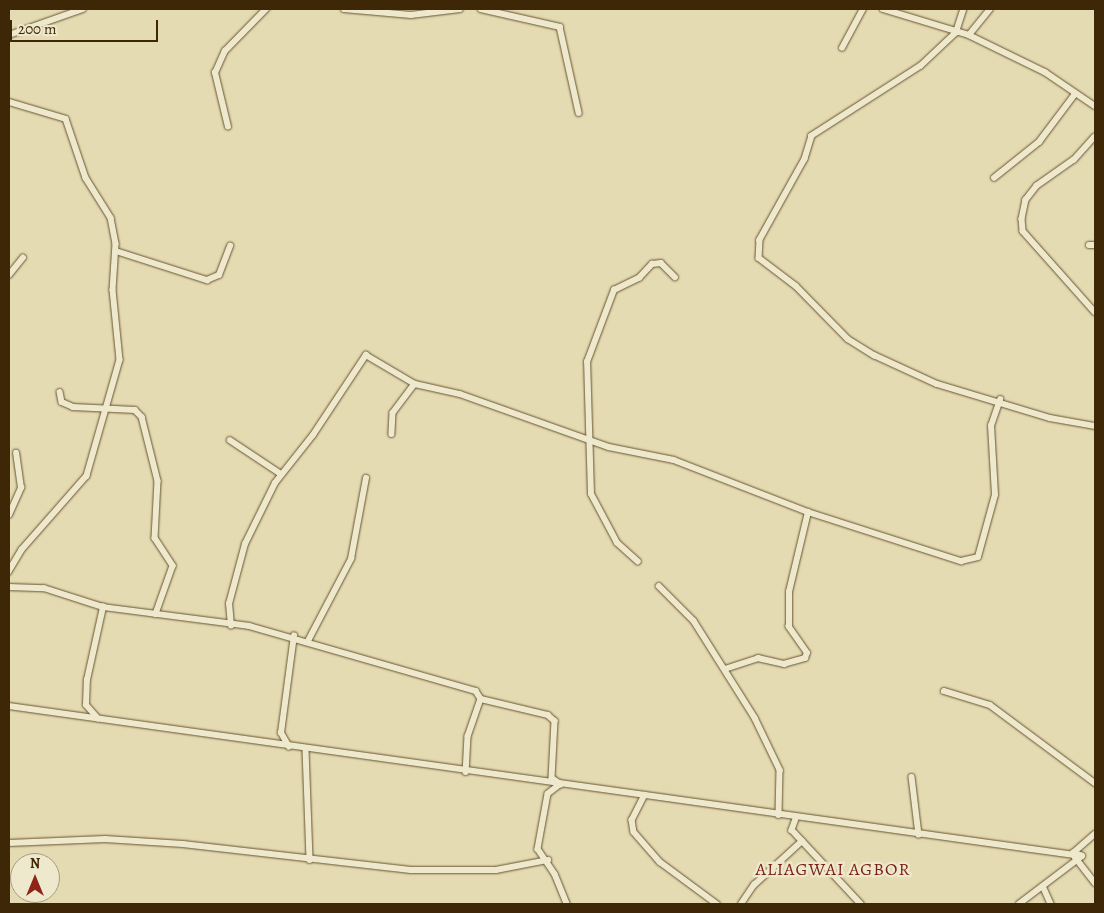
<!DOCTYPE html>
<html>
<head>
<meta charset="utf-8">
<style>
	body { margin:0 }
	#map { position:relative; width:1104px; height:913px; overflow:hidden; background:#e5dbb2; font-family:Alegreya,serif }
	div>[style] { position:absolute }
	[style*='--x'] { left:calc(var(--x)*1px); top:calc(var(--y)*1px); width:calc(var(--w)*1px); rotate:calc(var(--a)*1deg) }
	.roads { filter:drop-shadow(0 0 1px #675431) drop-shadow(0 0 1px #675431) }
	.minor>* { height:5.5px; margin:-2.75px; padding:0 2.75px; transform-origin:2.75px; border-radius:2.75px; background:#eee8cd }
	span { translate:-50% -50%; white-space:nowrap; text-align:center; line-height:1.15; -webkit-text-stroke:4.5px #eee8cd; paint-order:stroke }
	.quarter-label { font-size:18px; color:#7a1f14; letter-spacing:1px }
	.frame { position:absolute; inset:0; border:10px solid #3d2706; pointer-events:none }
	.north { position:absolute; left:10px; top:853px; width:50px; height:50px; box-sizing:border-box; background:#eee8cd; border:1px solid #a79b7d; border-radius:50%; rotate:0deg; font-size:14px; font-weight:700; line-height:20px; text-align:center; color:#3d2706 }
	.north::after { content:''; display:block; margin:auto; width:18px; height:22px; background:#8f2418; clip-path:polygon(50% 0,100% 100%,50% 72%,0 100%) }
	.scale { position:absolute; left:10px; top:20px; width:148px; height:22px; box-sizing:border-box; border:2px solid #3d2706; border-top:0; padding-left:6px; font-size:15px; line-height:18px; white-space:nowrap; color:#3d2706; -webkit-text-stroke:4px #eee8cd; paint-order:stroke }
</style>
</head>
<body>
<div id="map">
	<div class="roads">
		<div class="minor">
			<i style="--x:344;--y:9;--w:67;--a:5.1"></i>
			<i style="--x:411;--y:15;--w:49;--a:-7"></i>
			<i style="--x:481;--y:9;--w:81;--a:12.8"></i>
			<i style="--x:560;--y:27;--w:88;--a:77.5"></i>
			<i style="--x:883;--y:9;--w:90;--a:16.8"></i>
			<i style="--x:969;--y:35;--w:85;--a:26"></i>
			<i style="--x:1045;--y:72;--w:60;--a:34.2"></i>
			<i style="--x:964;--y:9;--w:25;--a:108"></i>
			<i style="--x:956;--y:33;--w:48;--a:136.7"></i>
			<i style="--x:921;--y:66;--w:130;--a:147.3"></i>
			<i style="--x:812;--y:136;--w:24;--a:107"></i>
			<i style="--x:805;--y:159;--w:93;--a:119.1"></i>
			<i style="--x:760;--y:240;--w:18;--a:93"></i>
			<i style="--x:759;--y:258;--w:46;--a:37.1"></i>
			<i style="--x:796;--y:286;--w:74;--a:45.5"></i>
			<i style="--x:848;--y:339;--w:31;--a:32"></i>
			<i style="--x:874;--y:355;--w:69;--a:24.7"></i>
			<i style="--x:937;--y:384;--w:118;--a:16.7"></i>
			<i style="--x:1050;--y:418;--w:46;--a:10.1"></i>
			<i style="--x:9;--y:35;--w:78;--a:-19.4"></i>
			<i style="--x:969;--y:35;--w:33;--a:-51"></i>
			<i style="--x:842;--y:48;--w:44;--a:-61.7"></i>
			<i style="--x:9;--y:102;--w:59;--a:16.6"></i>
			<i style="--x:66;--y:119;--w:62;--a:71.3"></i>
			<i style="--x:86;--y:178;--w:47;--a:58"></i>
			<i style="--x:111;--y:218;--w:26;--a:79"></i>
			<i style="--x:116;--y:244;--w:46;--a:93.7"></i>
			<i style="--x:113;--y:290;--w:70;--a:84.3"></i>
			<i style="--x:120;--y:360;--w:121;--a:105.9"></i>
			<i style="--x:87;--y:476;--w:98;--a:131.3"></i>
			<i style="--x:22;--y:550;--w:26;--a:121"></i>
			<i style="--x:228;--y:127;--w:56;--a:-103.5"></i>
			<i style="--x:215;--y:73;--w:24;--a:-66"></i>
			<i style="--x:225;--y:51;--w:59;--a:-45.7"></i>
			<i style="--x:1095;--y:137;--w:31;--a:132"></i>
			<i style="--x:1074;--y:160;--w:45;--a:144.9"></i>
			<i style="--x:1037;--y:186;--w:18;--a:128"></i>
			<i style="--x:1026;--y:200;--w:19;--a:102"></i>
			<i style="--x:1022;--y:219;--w:12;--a:85"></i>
			<i style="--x:1023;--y:231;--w:108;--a:48.4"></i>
			<i style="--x:994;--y:178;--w:58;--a:-38.7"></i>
			<i style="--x:1039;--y:142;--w:60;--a:-53.1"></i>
			<i style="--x:1089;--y:245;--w:6;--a:0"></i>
			<i style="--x:116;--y:251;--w:96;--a:17.7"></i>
			<i style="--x:207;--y:280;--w:13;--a:-23"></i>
			<i style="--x:219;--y:275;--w:31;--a:-69"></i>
			<i style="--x:9;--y:275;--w:22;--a:-51"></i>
			<i style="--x:415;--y:384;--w:46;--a:12.5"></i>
			<i style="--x:460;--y:394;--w:158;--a:19.6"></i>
			<i style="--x:609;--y:447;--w:66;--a:11.3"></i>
			<i style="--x:674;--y:460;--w:144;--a:21.2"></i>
			<i style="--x:808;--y:512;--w:161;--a:17.8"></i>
			<i style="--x:961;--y:561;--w:17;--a:-13"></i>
			<i style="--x:978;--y:557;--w:64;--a:-74.7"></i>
			<i style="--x:995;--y:495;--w:69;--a:-93.3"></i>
			<i style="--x:991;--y:426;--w:28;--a:-71"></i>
			<i style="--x:60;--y:392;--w:10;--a:79"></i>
			<i style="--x:62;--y:402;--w:12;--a:24"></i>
			<i style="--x:73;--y:407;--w:62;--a:2.8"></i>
			<i style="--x:135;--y:410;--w:10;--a:45"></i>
			<i style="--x:142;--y:417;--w:66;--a:76"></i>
			<i style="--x:158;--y:481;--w:57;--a:93"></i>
			<i style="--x:155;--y:538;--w:33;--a:57"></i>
			<i style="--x:173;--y:566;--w:51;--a:109.5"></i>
			<i style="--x:230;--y:440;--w:61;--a:33.7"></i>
			<i style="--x:9;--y:515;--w:30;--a:-66"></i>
			<i style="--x:21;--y:488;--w:35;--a:-98"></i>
			<i style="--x:638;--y:562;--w:28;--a:-138"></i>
			<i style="--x:617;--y:543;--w:55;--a:-118"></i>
			<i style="--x:591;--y:494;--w:132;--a:-91.7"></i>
			<i style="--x:587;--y:362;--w:77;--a:-69.4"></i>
			<i style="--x:614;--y:290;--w:28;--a:-26"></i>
			<i style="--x:639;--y:278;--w:19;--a:-47"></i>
			<i style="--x:652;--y:264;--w:9;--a:-6"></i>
			<i style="--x:661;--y:263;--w:20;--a:45"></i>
			<i style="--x:659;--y:586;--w:49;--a:45"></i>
			<i style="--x:694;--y:621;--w:115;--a:57.8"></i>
			<i style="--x:755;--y:718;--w:58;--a:64.3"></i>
			<i style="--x:780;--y:770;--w:45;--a:91.3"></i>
			<i style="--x:9;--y:587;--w:35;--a:2"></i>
			<i style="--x:44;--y:588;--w:62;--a:17.9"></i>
			<i style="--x:103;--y:607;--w:147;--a:7.4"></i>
			<i style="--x:249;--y:626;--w:236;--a:16"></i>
			<i style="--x:476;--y:691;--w:9;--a:58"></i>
			<i style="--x:481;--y:699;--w:39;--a:109"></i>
			<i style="--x:468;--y:736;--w:36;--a:93"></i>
			<i style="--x:231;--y:626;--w:22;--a:-95"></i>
			<i style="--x:229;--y:604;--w:62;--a:-75.1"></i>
			<i style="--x:245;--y:544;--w:68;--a:-63.8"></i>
			<i style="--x:275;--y:483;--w:61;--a:-51.6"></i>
			<i style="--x:313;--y:435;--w:96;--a:-56.5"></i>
			<i style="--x:366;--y:355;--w:57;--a:30.6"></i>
			<i style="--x:415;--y:384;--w:36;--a:127"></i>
			<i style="--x:393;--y:413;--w:21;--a:93"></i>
			<i style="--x:308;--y:641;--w:93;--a:-62.3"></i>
			<i style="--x:351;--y:559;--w:82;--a:-79.5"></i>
			<i style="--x:725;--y:669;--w:35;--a:-18"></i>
			<i style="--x:758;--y:658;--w:27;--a:13"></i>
			<i style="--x:784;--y:664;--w:22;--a:-16"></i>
			<i style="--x:805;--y:658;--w:5;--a:-68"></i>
			<i style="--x:807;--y:653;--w:32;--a:-125"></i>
			<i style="--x:789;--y:627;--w:35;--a:-90"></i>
			<i style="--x:789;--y:592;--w:82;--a:-76.6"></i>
			<i style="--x:944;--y:691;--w:48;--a:16.9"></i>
			<i style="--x:990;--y:705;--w:131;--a:36.6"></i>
			<i style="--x:481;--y:699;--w:69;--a:13.4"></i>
			<i style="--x:548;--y:715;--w:9;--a:41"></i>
			<i style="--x:555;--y:721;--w:57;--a:93"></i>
			<i style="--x:552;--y:778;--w:11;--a:34"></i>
			<i style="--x:561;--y:784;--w:16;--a:142"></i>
			<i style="--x:548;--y:794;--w:56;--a:100.3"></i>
			<i style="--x:538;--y:849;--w:30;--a:56"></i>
			<i style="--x:555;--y:874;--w:32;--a:68"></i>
			<i style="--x:9;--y:706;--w:1083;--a:7.96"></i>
			<i style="--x:98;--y:719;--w:18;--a:-131"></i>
			<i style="--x:86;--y:705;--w:25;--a:-88"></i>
			<i style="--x:87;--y:680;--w:75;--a:-77.6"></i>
			<i style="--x:289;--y:747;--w:16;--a:-120"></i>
			<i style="--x:281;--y:733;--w:98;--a:-82.4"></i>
			<i style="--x:306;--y:750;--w:110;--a:87.9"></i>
			<i style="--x:912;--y:777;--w:58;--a:83.1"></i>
			<i style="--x:645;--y:795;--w:28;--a:117"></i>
			<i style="--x:632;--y:820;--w:12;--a:81"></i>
			<i style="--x:634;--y:832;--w:40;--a:49"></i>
			<i style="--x:660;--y:862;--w:71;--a:36.4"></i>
			<i style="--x:796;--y:819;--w:12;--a:110"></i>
			<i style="--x:792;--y:830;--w:101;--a:47"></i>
			<i style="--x:9;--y:843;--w:96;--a:-2.4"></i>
			<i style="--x:105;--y:839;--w:78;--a:3.7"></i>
			<i style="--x:183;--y:844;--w:229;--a:6.5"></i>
			<i style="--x:411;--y:870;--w:85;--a:0"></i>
			<i style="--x:496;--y:870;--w:53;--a:-10.9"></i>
			<i style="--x:1075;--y:857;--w:33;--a:52"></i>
			<i style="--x:1043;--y:886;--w:20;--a:66"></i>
			<i style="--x:741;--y:904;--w:23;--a:-56"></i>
			<i style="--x:754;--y:885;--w:65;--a:-42.5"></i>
			<i style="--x:1019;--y:904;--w:79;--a:-37.3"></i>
			<i style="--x:1082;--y:856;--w:9;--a:-162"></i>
			<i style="--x:1073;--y:853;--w:29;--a:-41"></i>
		</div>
	</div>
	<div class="quarter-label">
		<span style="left:833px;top:869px">ALIAGWAI AGBOR</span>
	</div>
	<div class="frame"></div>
	<div class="north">N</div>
	<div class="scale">200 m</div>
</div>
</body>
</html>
